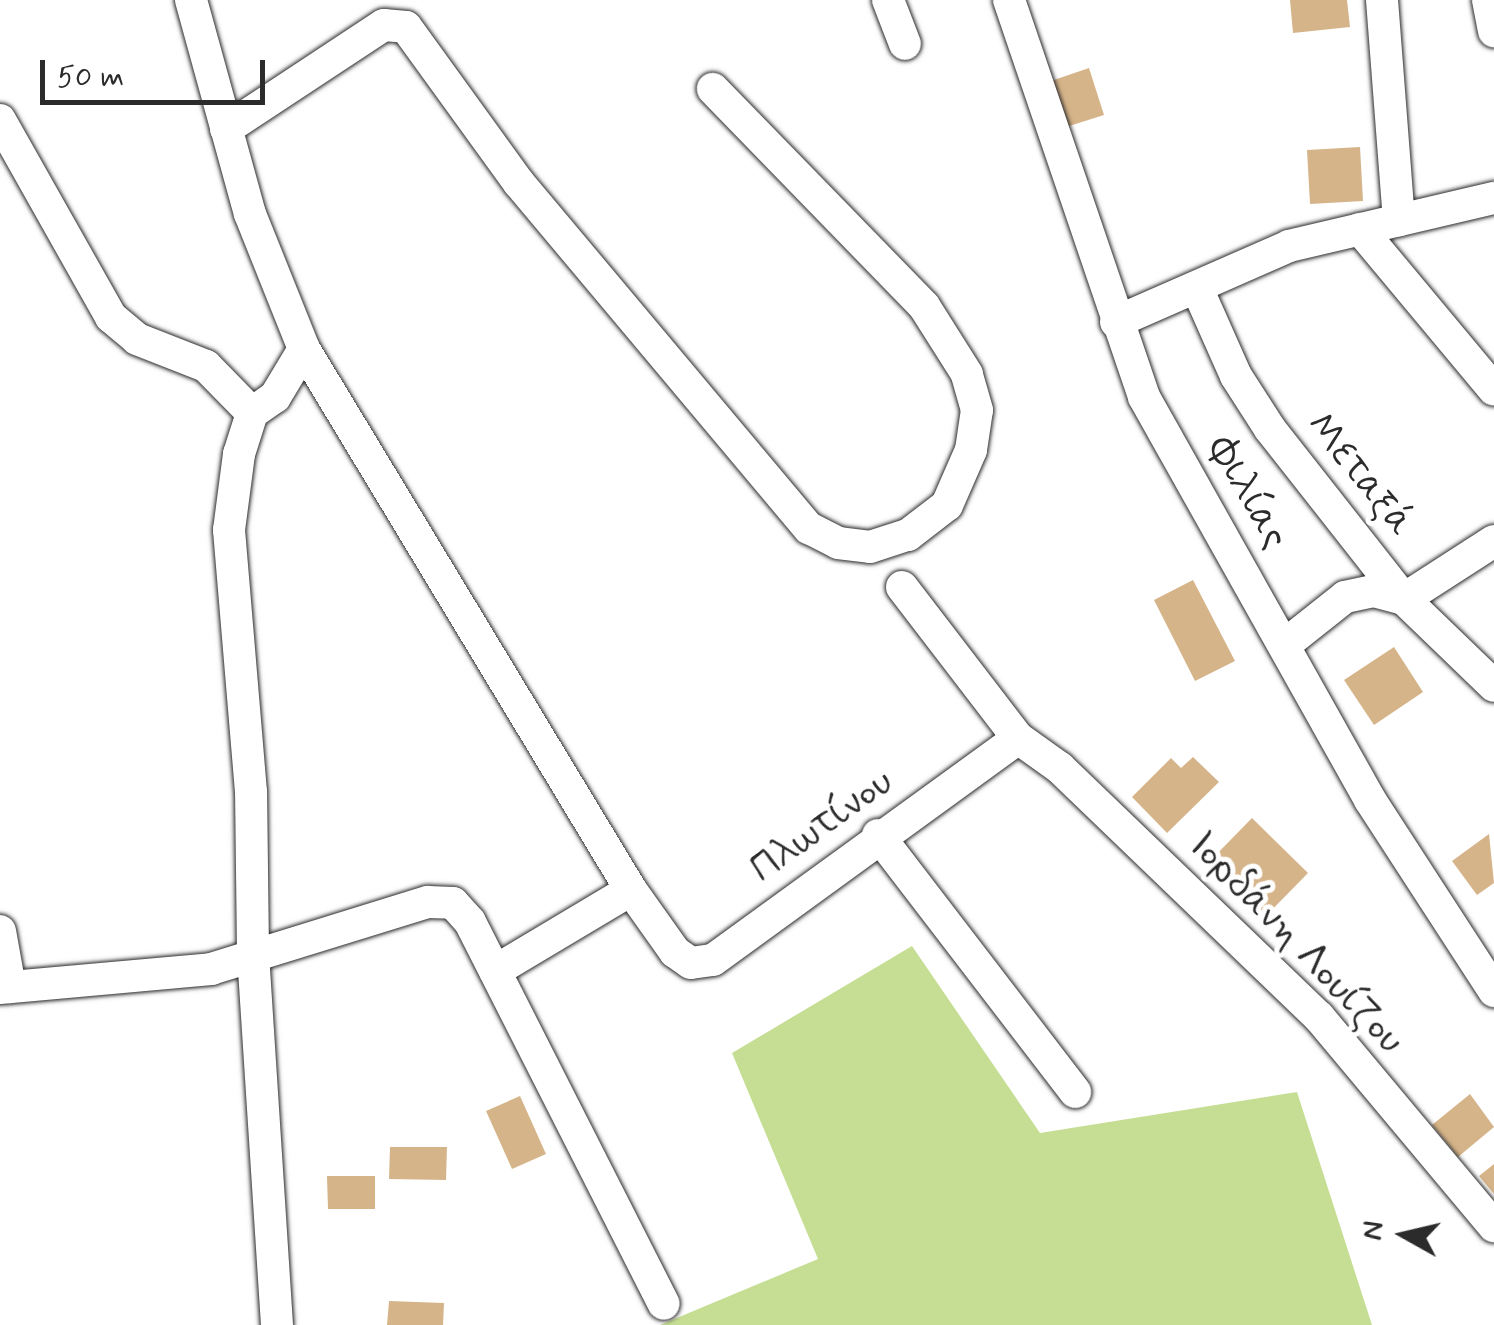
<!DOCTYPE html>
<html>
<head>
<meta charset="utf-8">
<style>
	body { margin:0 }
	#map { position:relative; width:1494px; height:1325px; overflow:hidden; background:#fff; font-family:Mynerve,sans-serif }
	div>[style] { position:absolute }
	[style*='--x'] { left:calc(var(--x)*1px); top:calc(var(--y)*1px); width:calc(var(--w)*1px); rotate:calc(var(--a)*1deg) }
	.green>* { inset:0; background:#c5de94 }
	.building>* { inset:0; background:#d6b489 }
	.roads { filter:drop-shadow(0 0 2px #2b2b2b) drop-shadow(0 0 2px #2b2b2b) }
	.street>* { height:32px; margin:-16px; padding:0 16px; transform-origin:16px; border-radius:16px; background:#fff }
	span { translate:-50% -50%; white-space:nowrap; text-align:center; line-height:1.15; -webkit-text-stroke:10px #fff; paint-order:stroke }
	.street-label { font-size:40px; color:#2b2b2b }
	.north { position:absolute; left:1354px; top:1185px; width:100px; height:100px; -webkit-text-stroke:8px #fff; paint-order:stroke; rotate:278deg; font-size:28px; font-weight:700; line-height:40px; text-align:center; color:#2b2b2b }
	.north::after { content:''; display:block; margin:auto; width:35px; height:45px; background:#2b2b2b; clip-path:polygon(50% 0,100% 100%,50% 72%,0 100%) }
	.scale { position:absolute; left:40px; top:60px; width:225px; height:45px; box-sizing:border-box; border:5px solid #2b2b2b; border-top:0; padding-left:12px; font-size:30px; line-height:35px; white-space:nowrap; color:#2b2b2b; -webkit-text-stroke:8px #fff; paint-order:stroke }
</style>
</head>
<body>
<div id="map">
	<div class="green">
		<i style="clip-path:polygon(912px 946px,1040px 1133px,1297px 1092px,1372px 1325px,660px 1325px,818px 1259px,732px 1053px)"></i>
	</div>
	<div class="building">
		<i style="clip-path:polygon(1290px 0,1347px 0,1350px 27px,1293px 33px)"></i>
		<i style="clip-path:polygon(1089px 68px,1104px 115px,1066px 127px,1051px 81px)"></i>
		<i style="clip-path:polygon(1360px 147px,1363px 201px,1310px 204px,1307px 150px)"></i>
		<i style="clip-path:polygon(1193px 580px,1235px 661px,1195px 681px,1154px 600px)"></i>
		<i style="clip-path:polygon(1394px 647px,1423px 692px,1374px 725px,1344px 680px)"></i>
		<i style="clip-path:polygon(1193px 757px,1219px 782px,1167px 833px,1132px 797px,1171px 758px,1181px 768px)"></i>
		<i style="clip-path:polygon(1252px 818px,1308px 873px,1264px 918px,1208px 863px)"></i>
		<i style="clip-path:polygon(1489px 834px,1494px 883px,1477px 895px,1452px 861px)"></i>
		<i style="clip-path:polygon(1470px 1094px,1494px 1127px,1458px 1157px,1432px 1125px)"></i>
		<i style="clip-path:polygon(520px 1096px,546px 1154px,512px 1169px,486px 1111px)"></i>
		<i style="clip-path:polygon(390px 1147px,447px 1147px,446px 1180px,389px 1179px)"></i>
		<i style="clip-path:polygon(1494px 1164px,1494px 1194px,1479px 1176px)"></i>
		<i style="clip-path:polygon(327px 1176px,375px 1176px,375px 1209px,328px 1209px)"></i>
		<i style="clip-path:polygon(389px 1301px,444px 1303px,443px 1325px,387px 1325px)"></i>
	</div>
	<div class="roads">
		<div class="street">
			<i style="--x:191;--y:0;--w:222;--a:74.6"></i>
			<i style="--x:250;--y:214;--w:145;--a:68.2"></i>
			<i style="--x:304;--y:349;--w:632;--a:58.85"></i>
			<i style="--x:631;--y:890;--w:76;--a:54.6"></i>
			<i style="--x:675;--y:952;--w:19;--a:35"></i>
			<i style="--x:691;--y:963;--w:22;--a:-8"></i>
			<i style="--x:713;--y:960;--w:377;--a:-36"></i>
			<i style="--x:888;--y:0;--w:47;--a:68.9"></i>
			<i style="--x:1009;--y:0;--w:419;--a:71.2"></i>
			<i style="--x:1144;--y:397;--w:462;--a:60.7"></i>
			<i style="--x:1370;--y:800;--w:228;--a:57"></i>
			<i style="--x:1382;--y:0;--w:221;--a:85.6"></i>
			<i style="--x:1488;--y:0;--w:32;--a:79"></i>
			<i style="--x:0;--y:120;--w:226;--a:60.6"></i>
			<i style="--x:111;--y:317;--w:34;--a:40"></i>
			<i style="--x:137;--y:339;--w:74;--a:21.4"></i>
			<i style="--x:206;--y:366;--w:66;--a:45.6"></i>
			<i style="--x:226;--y:129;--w:189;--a:-33.4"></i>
			<i style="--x:384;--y:25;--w:22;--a:5"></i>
			<i style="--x:406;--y:27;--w:193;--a:54.1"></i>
			<i style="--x:519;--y:183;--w:451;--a:50"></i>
			<i style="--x:809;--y:528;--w:33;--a:27"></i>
			<i style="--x:838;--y:543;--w:32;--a:7"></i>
			<i style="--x:870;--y:547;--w:40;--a:-18"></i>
			<i style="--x:908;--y:535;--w:49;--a:-37.6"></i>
			<i style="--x:947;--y:505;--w:60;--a:-66.4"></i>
			<i style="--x:971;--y:450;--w:40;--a:-81.5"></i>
			<i style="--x:977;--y:410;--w:37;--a:-106"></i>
			<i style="--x:967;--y:374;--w:80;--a:-122.3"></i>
			<i style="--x:924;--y:306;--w:303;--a:-134.2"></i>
			<i style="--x:1360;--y:229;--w:209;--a:50.2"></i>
			<i style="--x:1197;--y:288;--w:96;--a:66.1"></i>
			<i style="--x:1236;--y:376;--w:63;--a:57.3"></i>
			<i style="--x:1270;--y:429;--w:216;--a:51.8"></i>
			<i style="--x:1404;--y:599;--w:125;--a:44"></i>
			<i style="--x:1116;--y:322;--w:189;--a:-23.7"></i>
			<i style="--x:1289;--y:246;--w:211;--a:-13.2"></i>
			<i style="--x:902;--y:587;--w:190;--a:52.5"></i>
			<i style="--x:1018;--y:738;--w:52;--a:35.5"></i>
			<i style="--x:1060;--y:768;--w:359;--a:43.9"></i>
			<i style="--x:1319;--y:1017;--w:273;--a:50.1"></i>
			<i style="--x:1287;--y:643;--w:74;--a:-38.4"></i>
			<i style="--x:1345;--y:597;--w:30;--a:-12"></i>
			<i style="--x:1374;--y:591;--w:31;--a:15"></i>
			<i style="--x:1404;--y:599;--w:107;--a:-32.8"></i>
			<i style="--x:878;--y:835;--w:324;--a:52.5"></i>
			<i style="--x:0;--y:931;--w:57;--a:79.9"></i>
			<i style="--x:495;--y:971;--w:158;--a:-30.8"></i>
			<i style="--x:0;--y:988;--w:212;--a:-5.1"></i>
			<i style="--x:211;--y:969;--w:227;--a:-17.2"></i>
			<i style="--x:428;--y:902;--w:25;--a:2"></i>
			<i style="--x:453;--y:903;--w:25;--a:48"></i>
			<i style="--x:470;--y:922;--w:428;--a:63.1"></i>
			<i style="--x:277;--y:1325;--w:374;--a:-93.7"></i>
			<i style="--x:253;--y:952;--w:160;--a:-90.7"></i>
			<i style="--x:251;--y:792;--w:263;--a:-94.8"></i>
			<i style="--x:229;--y:530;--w:77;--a:-82.5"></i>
			<i style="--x:239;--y:454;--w:43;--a:-72.4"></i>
			<i style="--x:252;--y:413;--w:28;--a:-35"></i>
			<i style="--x:275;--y:397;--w:56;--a:-58.9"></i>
		</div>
	</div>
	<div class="street-label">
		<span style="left:1360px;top:474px;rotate:51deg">Μεταξά</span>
		<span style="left:1248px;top:493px;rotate:60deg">Φιλίας</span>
		<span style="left:822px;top:826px;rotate:-36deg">Πλωτίνου</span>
		<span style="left:1296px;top:943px;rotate:46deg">Ιορδάνη Λουίζου</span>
	</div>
	<div class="north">N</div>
	<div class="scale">50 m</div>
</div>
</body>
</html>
